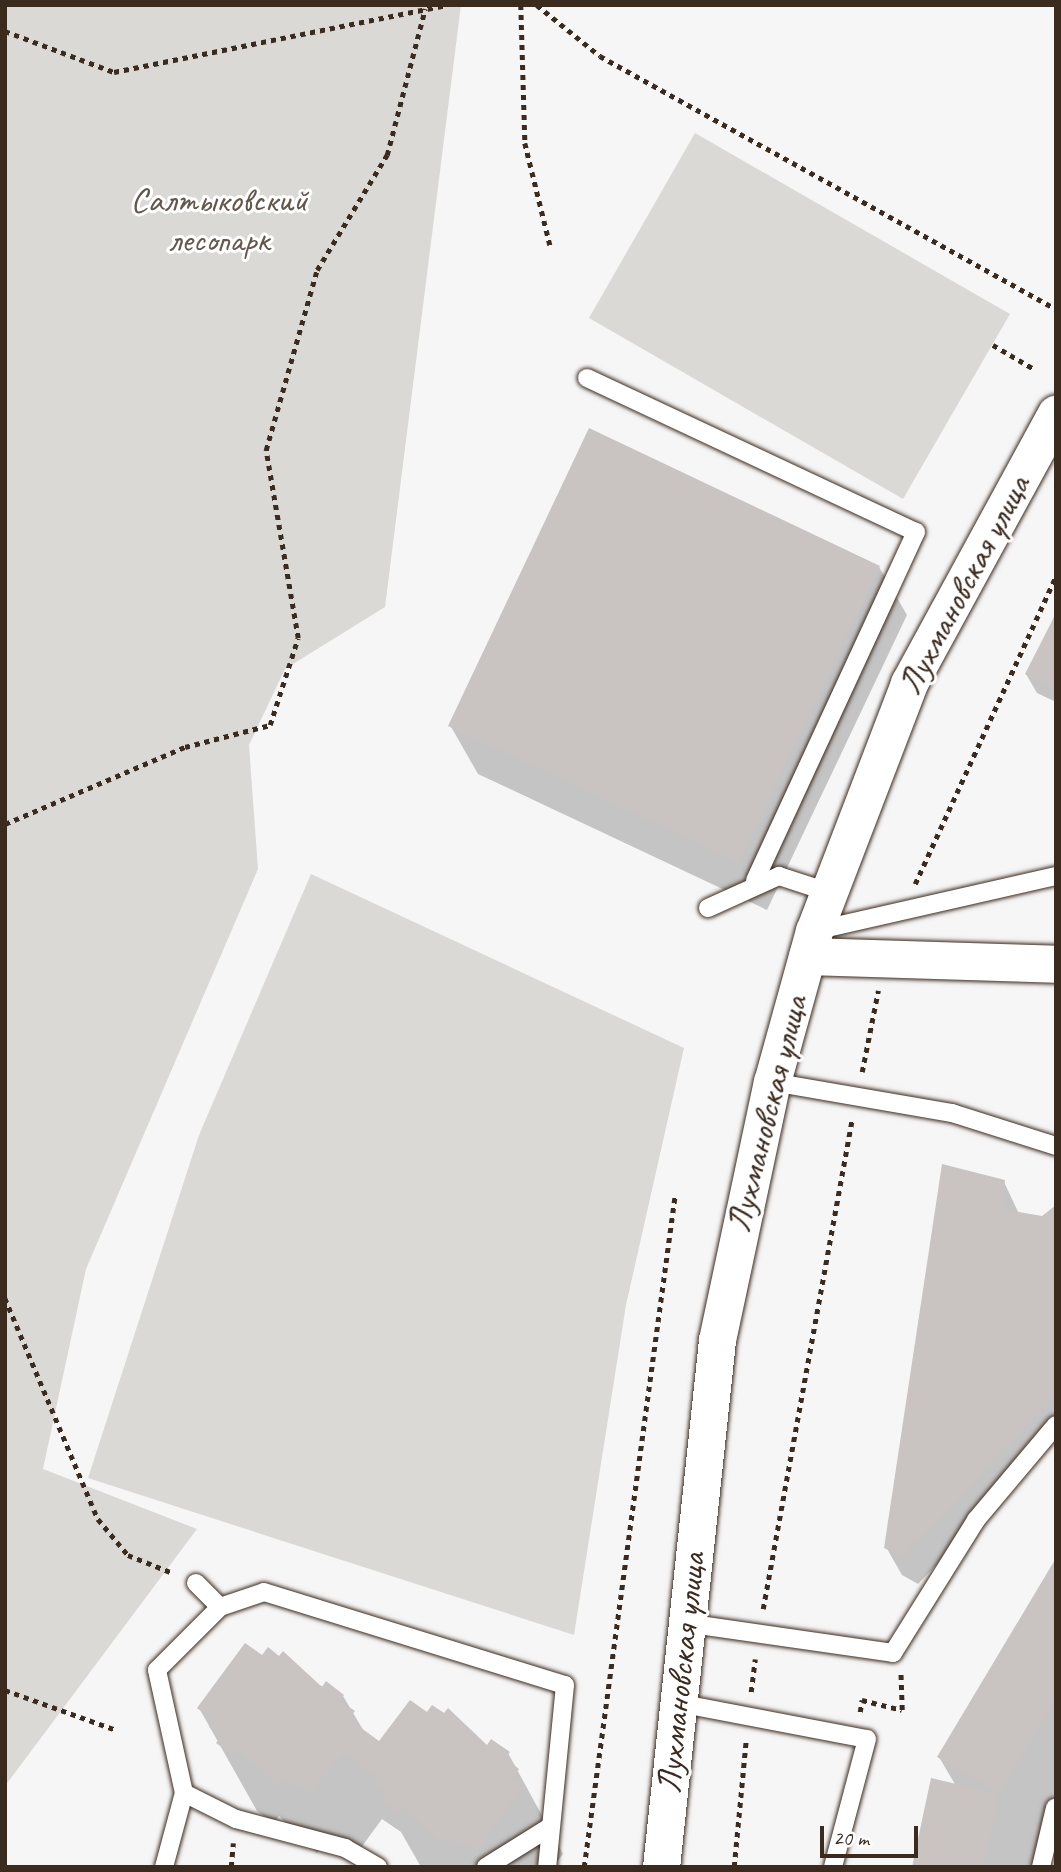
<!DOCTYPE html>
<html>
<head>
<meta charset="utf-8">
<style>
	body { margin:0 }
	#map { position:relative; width:1061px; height:1872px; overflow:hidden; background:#f7f6f6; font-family:Caveat,sans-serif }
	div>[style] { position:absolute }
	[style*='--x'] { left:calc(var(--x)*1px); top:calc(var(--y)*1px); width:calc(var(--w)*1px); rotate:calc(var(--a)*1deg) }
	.green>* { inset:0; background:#dbd9d6 }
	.shadow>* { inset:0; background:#0003 }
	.building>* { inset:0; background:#c9c3c1 }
	.path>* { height:4.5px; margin-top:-2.25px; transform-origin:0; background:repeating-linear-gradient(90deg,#3b2a1e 0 5px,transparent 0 10px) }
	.roads { filter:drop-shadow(0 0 2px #3b2a1e) drop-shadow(0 0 2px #3b2a1e) }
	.service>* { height:18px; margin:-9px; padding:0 9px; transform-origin:9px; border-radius:9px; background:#fff }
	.minor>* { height:37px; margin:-18.5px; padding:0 18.5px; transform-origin:18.5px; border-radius:18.5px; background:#fff }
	span { translate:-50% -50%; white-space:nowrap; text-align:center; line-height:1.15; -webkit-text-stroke:6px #fff; paint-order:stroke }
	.park-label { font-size:35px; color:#63564c }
	.street-label { font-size:35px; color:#3b2a1e }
	.frame { position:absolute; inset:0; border:7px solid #3b2a1e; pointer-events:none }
	.scale { position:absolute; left:820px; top:1826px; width:98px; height:32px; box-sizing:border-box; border:4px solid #3b2a1e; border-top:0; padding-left:9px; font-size:21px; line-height:24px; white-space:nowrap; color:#3b2a1e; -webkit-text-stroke:5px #fff; paint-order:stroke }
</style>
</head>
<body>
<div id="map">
	<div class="green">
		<i style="clip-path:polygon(5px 5px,461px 5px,385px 607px,285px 669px,249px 745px,258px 869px,86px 1269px,43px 1469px,197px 1529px,5px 1786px)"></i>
		<i style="clip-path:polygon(695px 133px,1010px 314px,903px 499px,589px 318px)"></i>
		<i style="clip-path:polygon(311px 874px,684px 1048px,626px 1305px,574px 1635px,88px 1478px,199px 1135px)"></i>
	</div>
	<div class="shadow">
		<i style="clip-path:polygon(879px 567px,907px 615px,767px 910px,478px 774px,450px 725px)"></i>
		<i style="clip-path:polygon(1056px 617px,1056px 702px,1037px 693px,1026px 674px)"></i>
		<i style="clip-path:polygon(1004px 1182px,1019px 1214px,1042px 1218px,1056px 1209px,1056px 1439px,918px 1584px,902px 1575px,886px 1547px)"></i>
		<i style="clip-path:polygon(1056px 1562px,1056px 1832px,1037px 1867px,913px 1867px,956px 1786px,939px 1757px)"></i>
		<i style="clip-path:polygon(262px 1658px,343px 1696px,365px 1733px,380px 1744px,508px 1753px,563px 1854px,553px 1867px,421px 1867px,401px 1832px,382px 1819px,352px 1860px,321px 1848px,317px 1853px,279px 1816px,274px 1823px,257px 1811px,199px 1708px)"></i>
	</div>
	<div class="building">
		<i style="clip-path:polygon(589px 428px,880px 566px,739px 863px,448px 726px)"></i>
		<i style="clip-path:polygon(1056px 613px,1056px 691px,1025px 674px)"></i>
		<i style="clip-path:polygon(942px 1164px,1005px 1180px,1002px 1209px,1042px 1216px,1056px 1205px,1056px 1395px,902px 1557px,884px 1548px)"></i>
		<i style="clip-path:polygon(1056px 1558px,1056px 1698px,999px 1794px,983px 1867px,912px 1867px,931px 1778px,999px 1794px,937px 1757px)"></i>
		<i style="clip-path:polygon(245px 1643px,262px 1655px,268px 1647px,279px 1656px,283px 1651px,322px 1687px,326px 1681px,344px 1695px,340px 1701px,355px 1711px,349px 1719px,379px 1741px,410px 1700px,427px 1712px,432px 1705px,444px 1713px,448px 1708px,487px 1745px,491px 1739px,510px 1752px,505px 1758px,519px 1769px,514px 1776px,525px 1785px,477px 1850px,447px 1838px,442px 1844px,404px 1807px,399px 1814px,380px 1800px,385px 1793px,374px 1784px,378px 1778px,343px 1752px,312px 1793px,282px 1781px,277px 1787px,239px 1750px,234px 1756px,216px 1743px,221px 1736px,209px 1727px,214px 1721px,197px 1708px)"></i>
	</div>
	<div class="path">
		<i style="--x:521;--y:5;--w:138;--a:88.3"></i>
		<i style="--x:525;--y:143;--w:105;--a:76.2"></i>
		<i style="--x:537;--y:5;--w:81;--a:39"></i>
		<i style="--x:600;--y:56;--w:521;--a:29.02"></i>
		<i style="--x:5;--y:31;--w:116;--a:20.6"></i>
		<i style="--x:114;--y:72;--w:338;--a:-11.4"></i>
		<i style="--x:993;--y:345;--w:48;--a:30.3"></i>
		<i style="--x:5;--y:824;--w:196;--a:-23.2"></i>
		<i style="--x:185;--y:747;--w:88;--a:-14.5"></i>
		<i style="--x:270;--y:725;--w:91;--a:-72.2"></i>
		<i style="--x:298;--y:638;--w:191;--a:-99.7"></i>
		<i style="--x:266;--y:450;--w:187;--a:-74.2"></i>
		<i style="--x:317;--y:270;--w:135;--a:-58.7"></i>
		<i style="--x:387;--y:155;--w:151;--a:-75.4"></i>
		<i style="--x:915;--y:884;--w:339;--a:-65.4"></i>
		<i style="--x:862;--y:1072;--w:83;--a:-78.8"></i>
		<i style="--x:5;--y:1298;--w:240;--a:67.2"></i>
		<i style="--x:98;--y:1519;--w:47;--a:50.2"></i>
		<i style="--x:128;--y:1555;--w:48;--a:21.8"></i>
		<i style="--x:763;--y:1609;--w:496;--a:-79.7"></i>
		<i style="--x:5;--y:1690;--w:118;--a:19.8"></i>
		<i style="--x:751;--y:1692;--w:33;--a:-83"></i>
		<i style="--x:860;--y:1712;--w:12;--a:-81"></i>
		<i style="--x:862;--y:1700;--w:41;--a:14"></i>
		<i style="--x:902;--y:1710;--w:36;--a:-92"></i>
		<i style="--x:231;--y:1867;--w:24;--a:-85"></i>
		<i style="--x:584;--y:1867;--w:678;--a:-82.29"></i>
		<i style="--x:734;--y:1867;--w:129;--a:-84.6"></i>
	</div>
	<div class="roads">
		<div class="service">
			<i style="--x:587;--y:378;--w:363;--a:25.1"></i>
			<i style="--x:916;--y:532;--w:384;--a:114.8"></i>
			<i style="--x:708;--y:908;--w:78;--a:-24.3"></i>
			<i style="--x:779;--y:876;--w:52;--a:18.1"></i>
			<i style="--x:814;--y:931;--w:248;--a:-12.8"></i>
			<i style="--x:772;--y:1082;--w:183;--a:9.8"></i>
			<i style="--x:952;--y:1113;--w:109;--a:17.6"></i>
			<i style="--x:220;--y:1607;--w:46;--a:-18.8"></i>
			<i style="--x:264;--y:1592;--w:315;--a:17.2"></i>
			<i style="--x:565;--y:1685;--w:183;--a:95.6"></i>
			<i style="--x:685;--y:1623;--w:210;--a:8.2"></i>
			<i style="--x:893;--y:1653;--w:157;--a:-58"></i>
			<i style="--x:976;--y:1520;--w:124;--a:-49.9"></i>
			<i style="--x:678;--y:1703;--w:192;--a:10.8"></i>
			<i style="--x:867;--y:1739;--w:132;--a:104.9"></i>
			<i style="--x:184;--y:1793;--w:58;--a:26.6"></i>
			<i style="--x:236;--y:1819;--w:113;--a:14.9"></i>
			<i style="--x:345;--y:1848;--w:38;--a:30"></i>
			<i style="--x:164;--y:1867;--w:77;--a:-74.9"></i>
			<i style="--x:184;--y:1793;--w:126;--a:-102.4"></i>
			<i style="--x:157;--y:1670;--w:89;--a:-45"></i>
			<i style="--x:220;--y:1607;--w:34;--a:-135"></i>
			<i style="--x:486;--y:1867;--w:75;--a:-32"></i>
			<i style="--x:1041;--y:1867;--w:61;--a:-76.7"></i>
		</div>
		<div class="minor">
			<i style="--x:807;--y:956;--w:249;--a:1.8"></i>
			<i style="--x:661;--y:1867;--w:530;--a:-83.93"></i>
			<i style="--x:717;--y:1340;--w:264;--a:-78"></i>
			<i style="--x:772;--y:1082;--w:157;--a:-74.5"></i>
			<i style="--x:814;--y:931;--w:266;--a:-69"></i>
			<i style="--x:909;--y:683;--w:307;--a:-61.4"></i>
		</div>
	</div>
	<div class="park-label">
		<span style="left:219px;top:220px">Салтыковский<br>лесопарк</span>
	</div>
	<div class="street-label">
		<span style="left:964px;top:585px;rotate:-62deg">Лухмановская улица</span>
		<span style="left:767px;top:1114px;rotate:-76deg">Лухмановская улица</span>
		<span style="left:681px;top:1673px;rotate:-84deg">Лухмановская улица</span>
	</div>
	<div class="frame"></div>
	<div class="scale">20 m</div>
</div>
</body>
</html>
